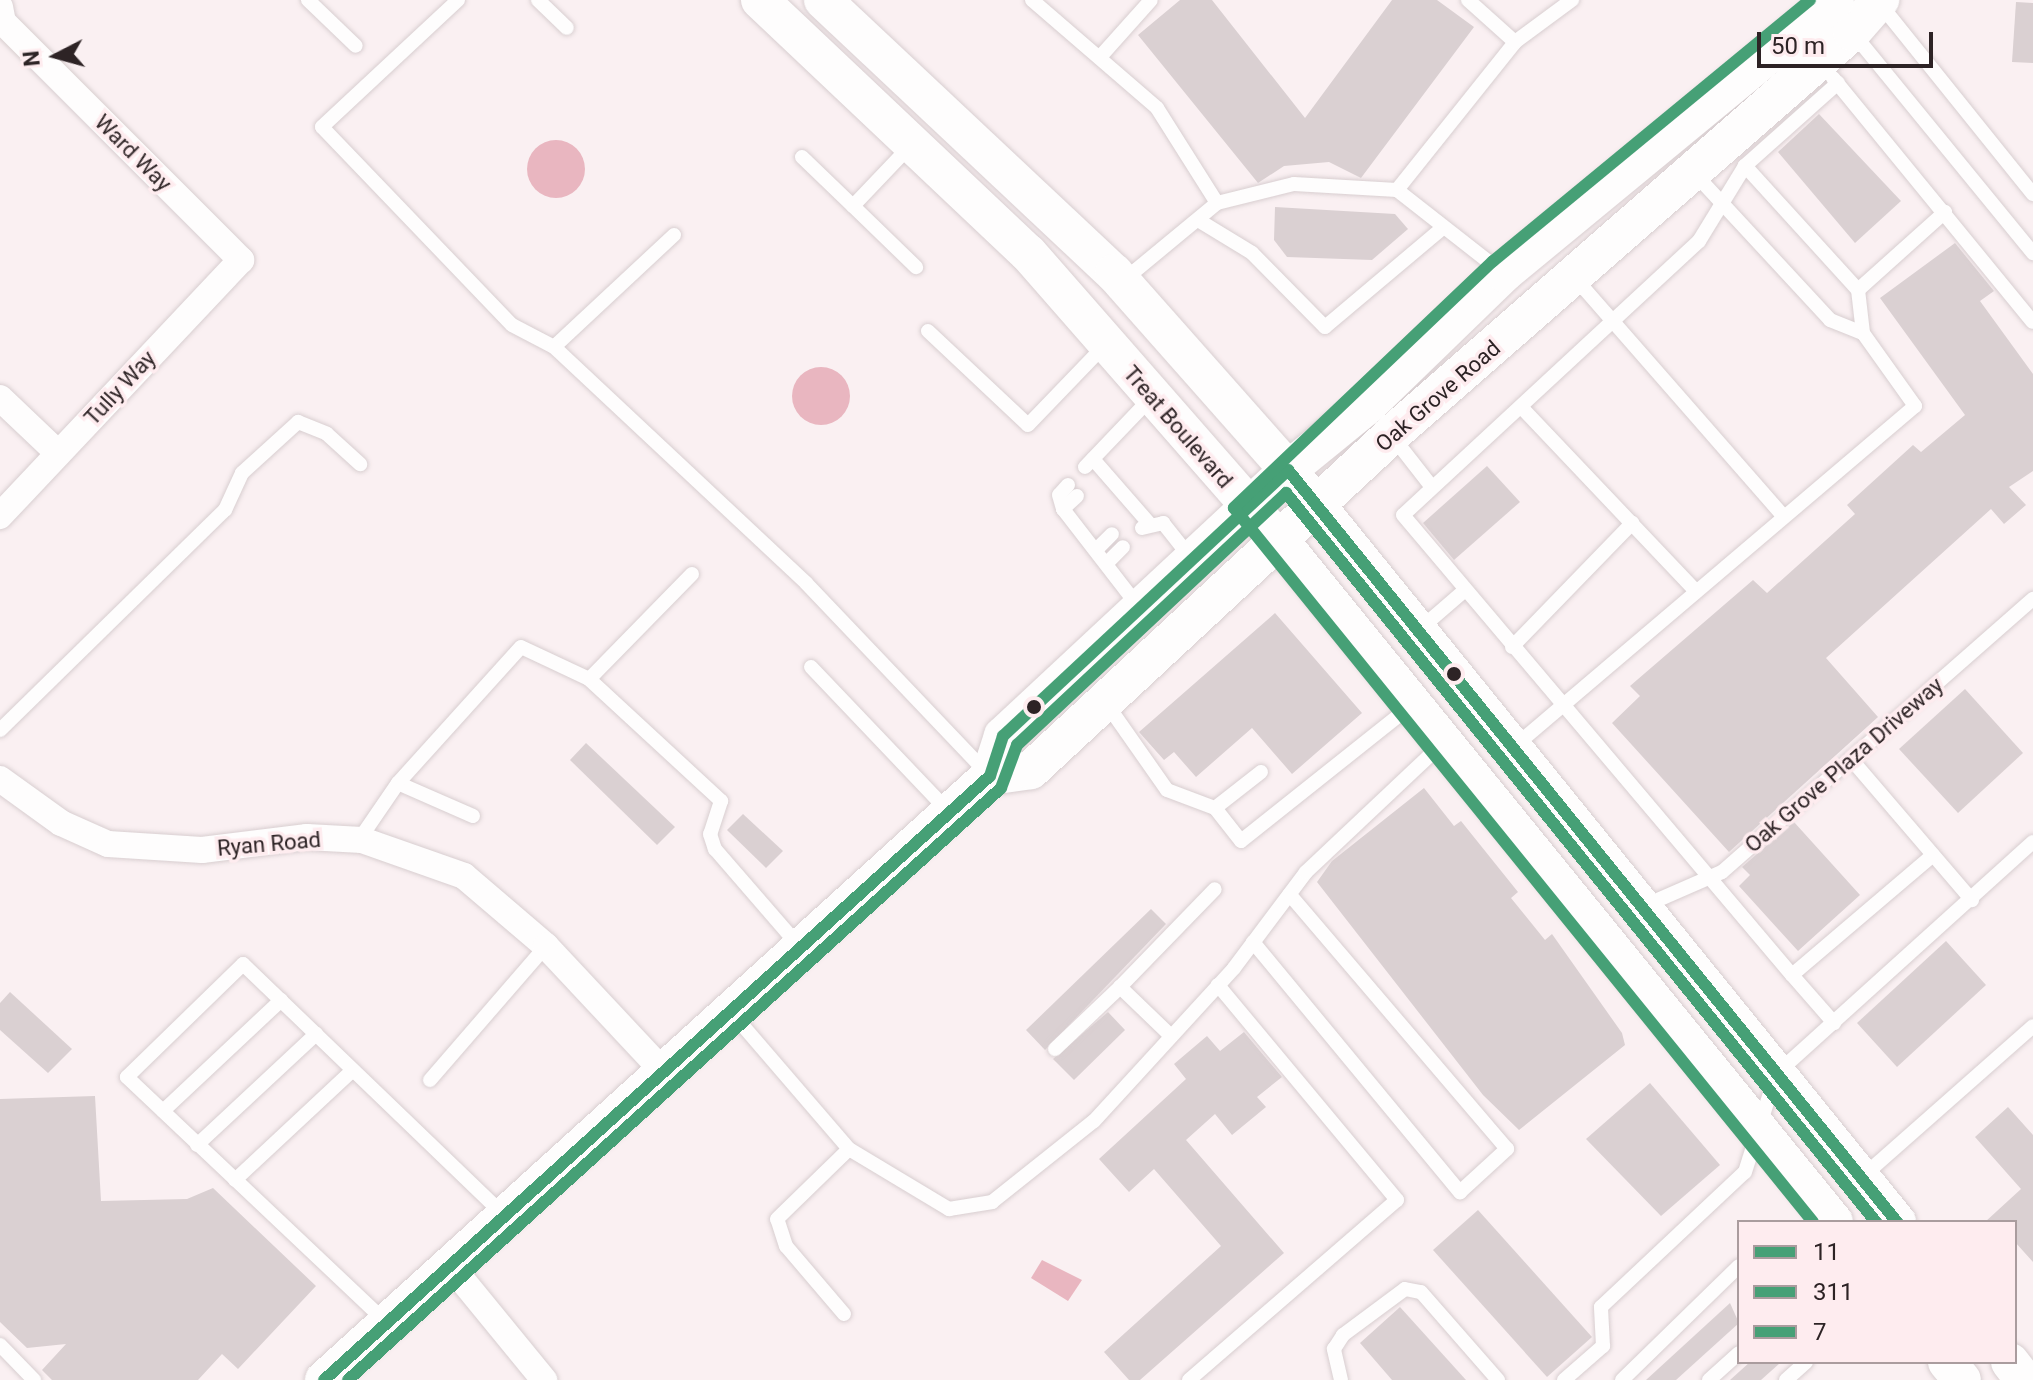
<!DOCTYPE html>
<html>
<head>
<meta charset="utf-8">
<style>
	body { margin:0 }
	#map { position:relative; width:2033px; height:1380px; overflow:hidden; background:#faf0f2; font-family:Roboto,sans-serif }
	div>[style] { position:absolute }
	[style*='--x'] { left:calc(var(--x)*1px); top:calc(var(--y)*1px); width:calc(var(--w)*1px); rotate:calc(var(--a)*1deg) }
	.water>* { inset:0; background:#e9b6c0 }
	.round { border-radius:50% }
	.building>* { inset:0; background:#dad0d2 }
	.roads { filter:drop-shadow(0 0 2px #d8ced0) drop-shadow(0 0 2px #d8ced0) }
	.lane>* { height:14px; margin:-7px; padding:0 7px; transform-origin:7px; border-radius:7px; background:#fefdfd }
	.street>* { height:26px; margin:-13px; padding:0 13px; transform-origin:13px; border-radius:13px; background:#fefdfd }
	.secondary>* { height:38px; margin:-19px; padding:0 19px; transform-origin:19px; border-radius:19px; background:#fefdfd }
	.bus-1>* { height:12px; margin:-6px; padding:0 6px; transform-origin:6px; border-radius:6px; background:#46a076 }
	.bus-2>* { height:12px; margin:-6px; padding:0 6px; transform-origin:6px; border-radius:6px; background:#46a076 }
	.bus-3>* { height:12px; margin:-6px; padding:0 6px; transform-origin:6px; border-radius:6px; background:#46a076 }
	.dots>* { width:22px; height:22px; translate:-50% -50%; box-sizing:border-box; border:4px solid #feecef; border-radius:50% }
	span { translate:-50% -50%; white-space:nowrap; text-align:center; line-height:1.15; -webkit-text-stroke:7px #feecef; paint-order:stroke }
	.street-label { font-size:22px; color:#2d2325 }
	.legend { position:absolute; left:1737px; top:1220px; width:280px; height:144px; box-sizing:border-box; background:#feecef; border:2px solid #aa9c9e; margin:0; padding:10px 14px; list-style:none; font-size:24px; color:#2d2325 }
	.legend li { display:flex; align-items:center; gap:16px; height:40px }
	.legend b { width:40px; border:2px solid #aa9c9e }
	.north { position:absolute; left:16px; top:16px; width:80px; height:80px; -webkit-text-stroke:6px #feecef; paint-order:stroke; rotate:264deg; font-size:22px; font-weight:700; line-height:32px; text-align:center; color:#2d2325 }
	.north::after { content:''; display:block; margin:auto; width:28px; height:36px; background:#2d2325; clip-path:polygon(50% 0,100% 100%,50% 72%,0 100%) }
	.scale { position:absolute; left:1757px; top:32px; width:176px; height:36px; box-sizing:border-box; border:4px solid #2d2325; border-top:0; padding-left:10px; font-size:24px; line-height:28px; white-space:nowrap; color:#2d2325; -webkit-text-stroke:6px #feecef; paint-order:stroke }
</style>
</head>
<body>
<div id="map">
	<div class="water">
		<i class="round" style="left:527px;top:140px;width:58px;height:58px"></i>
		<i class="round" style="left:792px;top:367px;width:58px;height:58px"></i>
		<i style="clip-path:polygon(1042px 1260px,1082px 1280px,1068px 1301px,1031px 1278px)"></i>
	</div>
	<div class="building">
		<i style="clip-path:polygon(1180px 0,1212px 0,1305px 118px,1392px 0,1437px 0,1474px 27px,1361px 178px,1329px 162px,1284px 166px,1258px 183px,1138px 35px)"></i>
		<i style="clip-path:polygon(2016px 2px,2033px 3px,2033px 63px,2012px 62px)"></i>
		<i style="clip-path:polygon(1819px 114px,1901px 201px,1855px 243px,1778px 152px)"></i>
		<i style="clip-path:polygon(1275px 207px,1395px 214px,1408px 229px,1372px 260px,1287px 257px,1274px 240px)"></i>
		<i style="clip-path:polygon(1955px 243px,1994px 291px,1980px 301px,2033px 374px,2033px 471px,2009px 487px,2026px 505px,2004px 524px,1991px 509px,1826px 658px,1878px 717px,1729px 852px,1612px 723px,1640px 696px,1630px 686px,1753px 580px,1767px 593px,1855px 514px,1847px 505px,1913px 445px,1921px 452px,1965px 415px,1880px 298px)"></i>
		<i style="clip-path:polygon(1487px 466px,1520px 502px,1454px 560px,1423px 523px)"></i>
		<i style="clip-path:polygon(1275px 613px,1362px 713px,1292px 774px,1252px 728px,1196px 777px,1174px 752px,1164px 760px,1139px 732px)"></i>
		<i style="clip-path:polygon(1965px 689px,2023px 753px,1958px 813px,1899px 749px)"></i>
		<i style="clip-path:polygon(586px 743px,675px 827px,657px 845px,570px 760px)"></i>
		<i style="clip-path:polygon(1424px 788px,1454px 826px,1461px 821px,1518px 892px,1511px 898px,1545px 940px,1552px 934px,1622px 1033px,1625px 1045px,1519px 1130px,1483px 1095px,1317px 882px,1332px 861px)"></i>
		<i style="clip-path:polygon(743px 814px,783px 851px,766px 868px,727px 830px)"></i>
		<i style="clip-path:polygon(1794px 822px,1860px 895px,1798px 951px,1739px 886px,1750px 875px,1742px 867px)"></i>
		<i style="clip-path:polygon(1151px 909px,1166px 924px,1045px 1050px,1026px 1030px)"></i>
		<i style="clip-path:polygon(1946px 941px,1986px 985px,1897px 1067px,1857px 1023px)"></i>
		<i style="clip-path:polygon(10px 992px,72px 1049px,48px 1073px,0 1030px,0 1003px)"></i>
		<i style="clip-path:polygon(1108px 1012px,1125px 1030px,1074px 1080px,1053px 1059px)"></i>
		<i style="clip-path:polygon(1244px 1032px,1282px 1077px,1257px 1097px,1266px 1107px,1232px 1135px,1215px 1114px,1186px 1140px,1284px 1253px,1140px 1380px,1129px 1380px,1104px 1352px,1221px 1246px,1154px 1169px,1129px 1192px,1099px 1159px,1186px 1079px,1174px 1064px,1207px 1036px,1220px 1051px)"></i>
		<i style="clip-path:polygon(1650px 1083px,1720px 1165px,1661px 1216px,1586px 1139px)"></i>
		<i style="clip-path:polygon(95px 1096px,101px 1201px,187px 1199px,213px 1188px,316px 1286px,238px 1369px,222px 1354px,198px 1380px,52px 1380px,42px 1370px,66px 1344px,27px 1348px,0 1322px,0 1099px)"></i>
		<i style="clip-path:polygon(2008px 1107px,2033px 1135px,2033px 1262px,2015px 1242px,2015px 1222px,1985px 1222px,2021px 1189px,1975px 1137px)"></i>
		<i style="clip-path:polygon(1478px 1210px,1592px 1337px,1547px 1377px,1433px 1250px)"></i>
		<i style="clip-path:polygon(1730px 1303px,1739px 1323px,1676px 1380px,1646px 1380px)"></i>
		<i style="clip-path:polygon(1400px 1307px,1466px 1380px,1392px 1380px,1360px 1343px)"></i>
		<i style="clip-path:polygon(1750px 1362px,1781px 1362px,1761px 1380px,1730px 1380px)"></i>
	</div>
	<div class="roads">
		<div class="lane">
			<i style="--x:308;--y:0;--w:66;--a:43.8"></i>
			<i style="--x:458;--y:0;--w:186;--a:137"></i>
			<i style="--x:322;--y:127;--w:274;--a:46.2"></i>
			<i style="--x:512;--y:325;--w:47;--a:27.6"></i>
			<i style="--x:538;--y:0;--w:40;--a:44"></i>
			<i style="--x:1032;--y:0;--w:165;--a:40.8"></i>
			<i style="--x:1157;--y:108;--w:112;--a:57.7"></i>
			<i style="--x:1468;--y:0;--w:63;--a:41.8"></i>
			<i style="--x:1880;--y:4;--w:244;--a:51.2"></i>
			<i style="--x:1852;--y:32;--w:286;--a:50.7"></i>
			<i style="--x:1100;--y:57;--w:76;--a:-48.2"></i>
			<i style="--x:1833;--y:78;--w:315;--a:50.7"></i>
			<i style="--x:1838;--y:83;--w:125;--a:138.3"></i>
			<i style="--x:1745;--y:166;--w:88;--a:121.5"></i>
			<i style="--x:1699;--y:241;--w:403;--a:137.2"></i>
			<i style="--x:1403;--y:515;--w:602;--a:49.78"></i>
			<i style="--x:1792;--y:975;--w:185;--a:-40.4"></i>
			<i style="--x:802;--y:157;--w:71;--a:43.9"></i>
			<i style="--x:853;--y:206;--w:86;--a:-46.4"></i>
			<i style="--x:1695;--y:174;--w:199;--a:47.2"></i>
			<i style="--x:1830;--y:320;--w:35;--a:22"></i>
			<i style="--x:1863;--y:333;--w:43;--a:-96.6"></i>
			<i style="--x:1858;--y:290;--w:168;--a:-132.3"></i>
			<i style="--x:1397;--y:190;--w:135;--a:38.1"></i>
			<i style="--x:853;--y:206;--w:88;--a:44.1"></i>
			<i style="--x:1198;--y:220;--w:63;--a:31.4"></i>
			<i style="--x:1252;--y:253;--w:104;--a:45.4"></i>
			<i style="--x:1325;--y:327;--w:150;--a:-40.1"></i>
			<i style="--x:674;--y:235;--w:164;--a:137"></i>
			<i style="--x:554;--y:347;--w:345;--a:43.1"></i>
			<i style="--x:806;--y:583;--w:262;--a:46.4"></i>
			<i style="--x:1575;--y:278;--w:317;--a:48.8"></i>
			<i style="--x:1124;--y:280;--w:121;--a:-39.6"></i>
			<i style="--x:1217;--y:203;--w:79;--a:-13.9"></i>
			<i style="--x:1294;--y:184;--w:103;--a:3.3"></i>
			<i style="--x:1397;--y:190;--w:189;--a:-51.4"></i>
			<i style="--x:1515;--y:42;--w:71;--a:-36.4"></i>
			<i style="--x:1858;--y:290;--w:117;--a:-41.9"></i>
			<i style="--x:928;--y:331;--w:137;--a:43.2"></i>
			<i style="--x:1028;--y:425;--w:111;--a:-46.1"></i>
			<i style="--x:1524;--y:410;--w:250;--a:46.5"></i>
			<i style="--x:1392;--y:436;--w:63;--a:52"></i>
			<i style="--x:1093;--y:459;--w:84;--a:48.9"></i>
			<i style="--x:1085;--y:467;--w:97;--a:-46.3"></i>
			<i style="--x:1068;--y:485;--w:13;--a:132"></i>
			<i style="--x:1059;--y:495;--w:15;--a:74"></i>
			<i style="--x:1063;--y:509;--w:123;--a:52.3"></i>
			<i style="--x:1063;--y:509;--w:19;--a:-43"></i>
			<i style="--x:1142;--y:528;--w:22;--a:-13"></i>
			<i style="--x:1163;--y:523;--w:43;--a:51.5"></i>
			<i style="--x:1097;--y:549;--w:21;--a:-45"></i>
			<i style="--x:1108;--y:562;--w:21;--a:-45"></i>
			<i style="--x:692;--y:574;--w:147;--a:134.4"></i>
			<i style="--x:589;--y:679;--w:180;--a:42.7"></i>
			<i style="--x:721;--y:801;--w:35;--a:108"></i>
			<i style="--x:710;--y:834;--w:16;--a:72"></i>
			<i style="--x:715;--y:849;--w:130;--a:49.1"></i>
			<i style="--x:1420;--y:629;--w:60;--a:-40.9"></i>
			<i style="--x:1512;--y:647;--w:173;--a:-45.9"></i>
			<i style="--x:811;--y:667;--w:200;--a:46.4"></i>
			<i style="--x:1106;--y:703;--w:106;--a:55"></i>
			<i style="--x:1167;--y:790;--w:51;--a:20.6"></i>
			<i style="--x:0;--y:730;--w:315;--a:-44.4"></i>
			<i style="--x:225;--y:510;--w:41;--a:-65.3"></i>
			<i style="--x:242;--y:473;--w:76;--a:-42.3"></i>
			<i style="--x:298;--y:422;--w:31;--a:22"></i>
			<i style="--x:327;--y:434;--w:45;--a:42.3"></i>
			<i style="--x:1515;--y:746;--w:525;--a:-40.36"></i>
			<i style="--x:1915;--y:406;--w:90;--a:-125.5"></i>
			<i style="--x:1851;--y:759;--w:186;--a:49.4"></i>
			<i style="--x:1261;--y:772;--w:58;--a:142"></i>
			<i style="--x:1215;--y:808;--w:42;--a:51.8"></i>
			<i style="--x:1241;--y:841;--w:220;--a:-38.5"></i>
			<i style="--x:473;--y:816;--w:82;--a:-156.3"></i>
			<i style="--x:398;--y:783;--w:183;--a:-47.9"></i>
			<i style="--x:521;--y:647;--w:75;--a:25.2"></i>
			<i style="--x:359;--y:840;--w:69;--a:-55.6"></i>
			<i style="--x:1644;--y:906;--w:85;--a:-23.6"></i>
			<i style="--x:1722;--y:872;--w:414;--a:-41.3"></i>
			<i style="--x:1253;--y:942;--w:325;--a:50.4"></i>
			<i style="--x:1460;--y:1192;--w:64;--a:-42.5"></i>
			<i style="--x:1507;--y:1149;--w:335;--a:-130.5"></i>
			<i style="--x:1792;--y:975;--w:64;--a:48.8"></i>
			<i style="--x:732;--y:1013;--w:179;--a:49.3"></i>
			<i style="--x:849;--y:1149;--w:117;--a:31"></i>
			<i style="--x:949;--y:1209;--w:44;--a:-9.2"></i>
			<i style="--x:992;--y:1202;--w:130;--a:-38.5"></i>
			<i style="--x:1094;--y:1121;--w:207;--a:-47.5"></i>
			<i style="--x:1234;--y:968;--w:120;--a:-53.1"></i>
			<i style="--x:1306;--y:872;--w:190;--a:-43.3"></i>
			<i style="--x:1171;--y:1036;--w:71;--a:-136.1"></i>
			<i style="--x:1120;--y:987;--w:136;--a:-45.9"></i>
			<i style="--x:1055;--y:1049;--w:90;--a:-43.6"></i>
			<i style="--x:430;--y:1080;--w:177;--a:-49.1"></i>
			<i style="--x:163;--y:1111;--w:162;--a:-43.2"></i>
			<i style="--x:197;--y:1145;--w:163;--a:-43"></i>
			<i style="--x:1862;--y:1177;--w:228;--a:-41.4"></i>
			<i style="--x:235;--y:1180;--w:161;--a:-43"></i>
			<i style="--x:844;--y:1314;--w:89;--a:-130.5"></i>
			<i style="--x:786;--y:1246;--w:28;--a:-108"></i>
			<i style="--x:777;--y:1219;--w:100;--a:-44.2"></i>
			<i style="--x:387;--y:1323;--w:358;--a:-136.6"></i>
			<i style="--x:127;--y:1077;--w:162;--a:-44.2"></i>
			<i style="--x:243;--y:964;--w:364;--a:43.9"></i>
			<i style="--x:0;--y:1345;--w:49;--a:45.8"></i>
			<i style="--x:1189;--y:1380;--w:275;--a:-40.9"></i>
			<i style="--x:1397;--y:1200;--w:280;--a:-129.8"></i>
			<i style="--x:1341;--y:1380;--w:32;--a:-103"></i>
			<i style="--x:1334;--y:1349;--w:17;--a:-57"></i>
			<i style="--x:1343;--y:1335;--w:77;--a:-36.6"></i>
			<i style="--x:1405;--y:1289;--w:16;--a:11"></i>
			<i style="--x:1421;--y:1292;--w:117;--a:48.8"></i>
			<i style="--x:1564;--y:1380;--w:52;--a:-41.1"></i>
			<i style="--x:1603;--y:1346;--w:39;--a:-93"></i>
			<i style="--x:1601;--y:1307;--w:197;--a:-43.2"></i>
			<i style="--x:1745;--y:1172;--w:103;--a:-72.4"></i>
			<i style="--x:1776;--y:1074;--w:346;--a:-42.1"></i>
			<i style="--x:1622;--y:1380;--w:163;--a:-44.3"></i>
			<i style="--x:1709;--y:1380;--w:40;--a:-42"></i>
			<i style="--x:1786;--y:1380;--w:27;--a:-42"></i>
		</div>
		<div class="street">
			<i style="--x:0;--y:7;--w:15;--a:79"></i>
			<i style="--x:3;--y:22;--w:337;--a:45"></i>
			<i style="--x:241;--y:260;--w:352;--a:133.3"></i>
			<i style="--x:0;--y:398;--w:80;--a:43.5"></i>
			<i style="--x:0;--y:779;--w:75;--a:35.8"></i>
			<i style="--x:61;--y:823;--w:51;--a:24.1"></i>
			<i style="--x:108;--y:844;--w:94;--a:3.7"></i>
			<i style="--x:202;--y:850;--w:106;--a:-7.1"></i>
			<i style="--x:307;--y:837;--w:55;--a:3.1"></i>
			<i style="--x:362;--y:840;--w:108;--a:19.4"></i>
			<i style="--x:464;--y:876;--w:108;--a:40.5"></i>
			<i style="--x:546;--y:946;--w:173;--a:46.9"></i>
			<i style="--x:450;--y:1265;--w:149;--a:50.7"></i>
		</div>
		<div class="secondary">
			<i style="--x:760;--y:0;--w:369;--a:43.4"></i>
			<i style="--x:1028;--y:253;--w:386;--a:48.8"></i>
			<i style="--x:1282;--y:543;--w:875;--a:50.89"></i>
			<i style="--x:823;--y:0;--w:399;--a:43.2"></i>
			<i style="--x:1114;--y:273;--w:263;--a:48.5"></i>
			<i style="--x:1288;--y:470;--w:968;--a:51"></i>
			<i style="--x:990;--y:776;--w:41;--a:-8.3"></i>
			<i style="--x:1031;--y:770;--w:492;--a:-42.9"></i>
			<i style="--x:1391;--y:435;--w:612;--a:-41.16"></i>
			<i style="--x:1852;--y:32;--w:43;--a:-48.8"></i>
			<i style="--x:1947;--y:1362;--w:23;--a:50"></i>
			<i style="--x:2010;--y:1362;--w:23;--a:52"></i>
			<i style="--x:324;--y:1380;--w:899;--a:-42.21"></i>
			<i style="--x:990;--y:776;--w:42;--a:-72"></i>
			<i style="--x:1003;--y:736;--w:390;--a:-43"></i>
			<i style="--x:1288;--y:470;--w:104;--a:-39.2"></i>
			<i style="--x:1369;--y:404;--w:188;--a:-44.1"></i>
			<i style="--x:1504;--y:273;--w:429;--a:-39.5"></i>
		</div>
	</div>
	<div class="bus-1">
		<i style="--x:324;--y:1380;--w:899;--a:-42.21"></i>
		<i style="--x:990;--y:776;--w:42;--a:-72"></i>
		<i style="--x:1003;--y:736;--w:390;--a:-43"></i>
		<i style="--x:1288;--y:470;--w:968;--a:51"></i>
	</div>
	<div class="bus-2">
		<i style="--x:348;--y:1380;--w:881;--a:-42.19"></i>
		<i style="--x:1001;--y:788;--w:46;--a:-69.6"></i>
		<i style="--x:1017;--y:745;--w:369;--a:-43.1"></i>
		<i style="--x:1286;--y:493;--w:938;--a:51.02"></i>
	</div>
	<div class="bus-3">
		<i style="--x:1810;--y:0;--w:411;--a:140.5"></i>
		<i style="--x:1493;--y:261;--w:358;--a:136.4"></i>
		<i style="--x:1234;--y:508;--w:919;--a:50.96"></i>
	</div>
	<div class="dots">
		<i style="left:1454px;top:674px;background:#2d2325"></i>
		<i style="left:1034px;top:707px;background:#2d2325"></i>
	</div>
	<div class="street-label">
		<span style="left:133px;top:153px;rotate:45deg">Ward Way</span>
		<span style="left:120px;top:388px;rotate:-47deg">Tully Way</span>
		<span style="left:1438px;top:396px;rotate:-41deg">Oak Grove Road</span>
		<span style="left:1178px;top:427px;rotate:49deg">Treat Boulevard</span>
		<span style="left:1844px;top:765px;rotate:-41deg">Oak Grove Plaza Driveway</span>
		<span style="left:269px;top:844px;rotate:-5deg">Ryan Road</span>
	</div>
	<ul class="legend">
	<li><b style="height:10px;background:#46a076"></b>11</li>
	<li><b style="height:10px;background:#46a076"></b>311</li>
	<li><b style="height:10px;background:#46a076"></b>7</li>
	</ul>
	<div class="north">N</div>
	<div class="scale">50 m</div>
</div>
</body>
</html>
